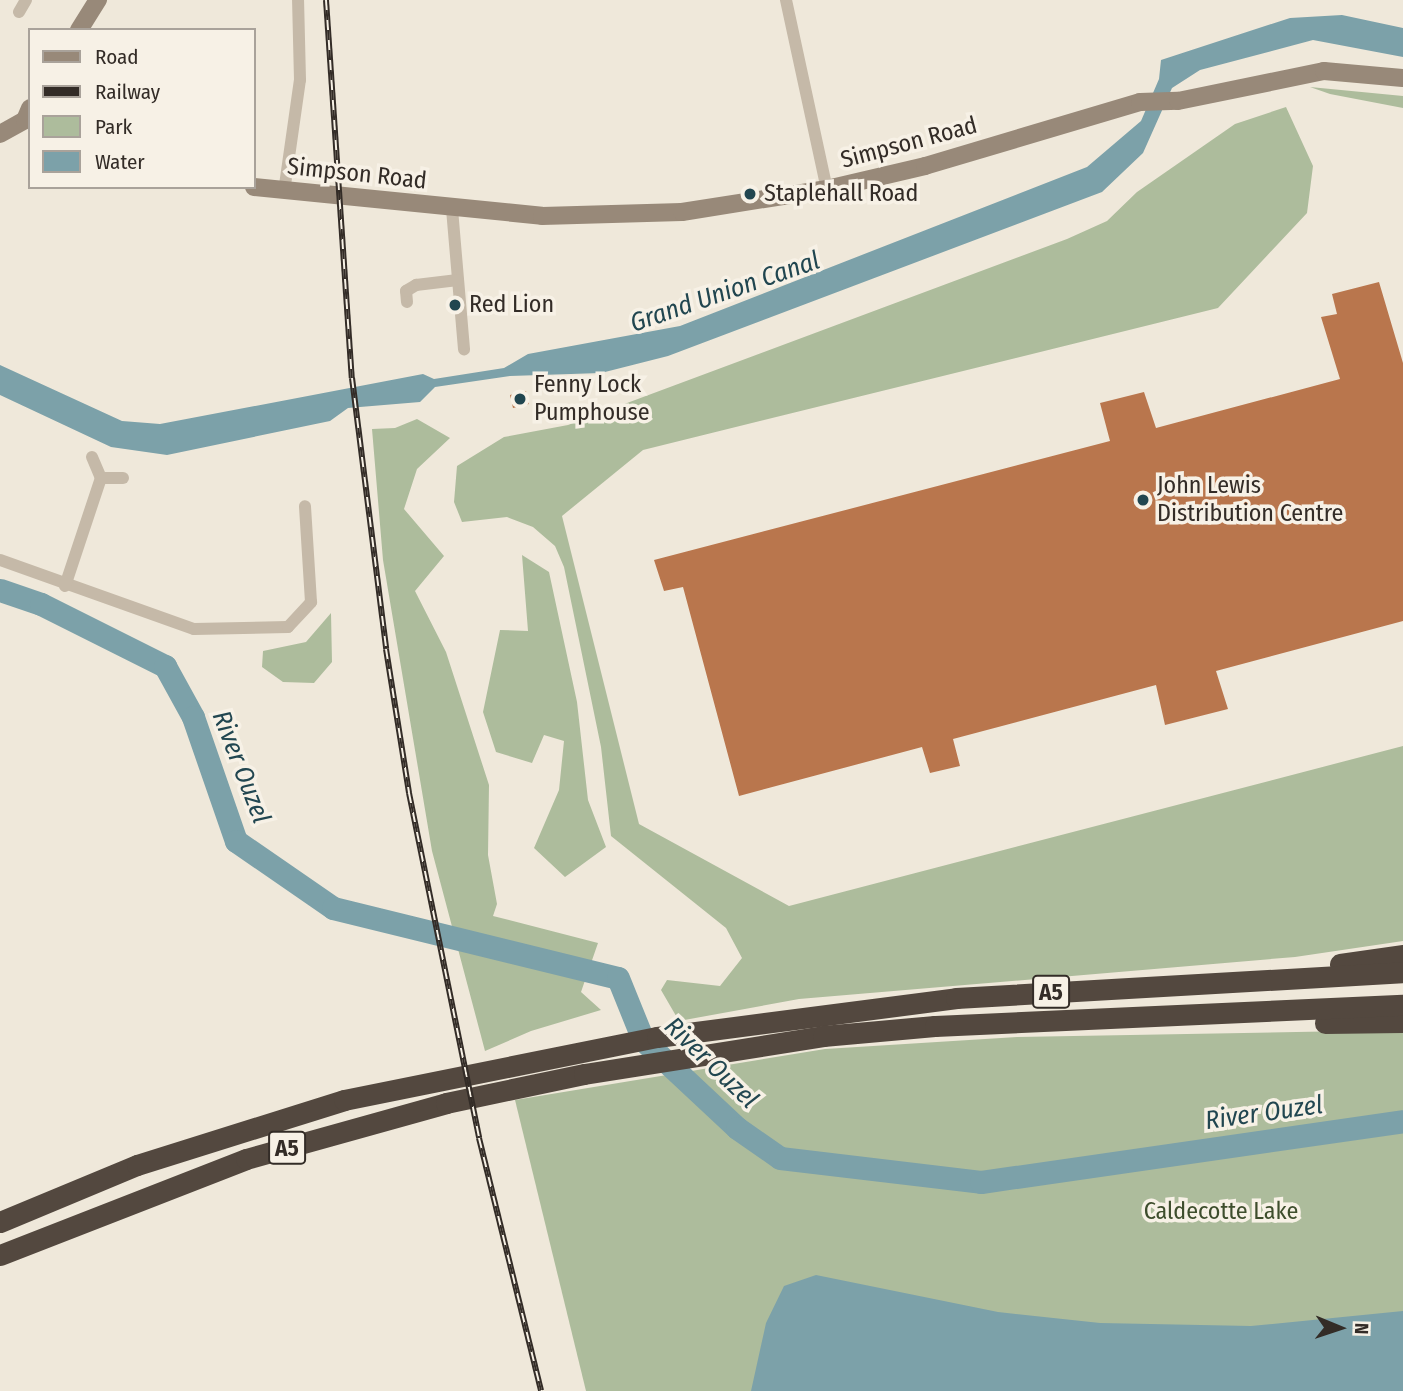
<!DOCTYPE html>
<html>
<head>
<meta charset="utf-8">
<style>
	body { margin:0 }
	#map { position:relative; width:1403px; height:1391px; overflow:hidden; background:#efe8da; font-family:"Fira Sans Condensed",sans-serif }
	div>[style] { position:absolute }
	[style*='--x'] { left:calc(var(--x)*1px); top:calc(var(--y)*1px); width:calc(var(--w)*1px); rotate:calc(var(--a)*1deg) }
	.green>* { inset:0; background:#adbc9c }
	.water>* { inset:0; background:#7ca1a9 }
	.river>* { height:23px; margin:-11.5px; padding:0 11.5px; transform-origin:11.5px; border-radius:11.5px; background:#7ca1a9 }
	.building>* { inset:0; background:#b9764d }
	.street>* { height:12px; margin:-6px; padding:0 6px; transform-origin:6px; border-radius:6px; background:#c5b9a8 }
	.secondary>* { height:18px; margin:-9px; padding:0 9px; transform-origin:9px; border-radius:9px; background:#988979 }
	.highway>* { height:21px; margin:-10.5px; padding:0 10.5px; transform-origin:10.5px; border-radius:10.5px; background:#53483f }
	.rail>* { height:6px; margin-top:-3px; transform-origin:0; background:repeating-linear-gradient(90deg,#f7f1e6 0 10px,#332c27 0 20px); box-sizing:border-box; border-block:2px solid #332c27 }
	.dots>* { width:19px; height:19px; translate:-50% -50%; box-sizing:border-box; border:4px solid #f7f1e6; border-radius:50% }
	span { translate:-50% -50%; white-space:nowrap; text-align:center; line-height:1.15; -webkit-text-stroke:7px #f7f1e6; paint-order:stroke }
	.shield-label span { padding:2px 5px; background:#f7f1e6; border:2px solid; border-radius:5px; -webkit-text-stroke-width:0 }
	.shield-label { font-size:23px; color:#332c27; font-weight:700 }
	.street-label { font-size:24px; color:#332c27 }
	.poi-label { font-size:24px; color:#332c27 }
	.left { translate:0 -50%; text-align:left }
	.park-label { font-size:24px; color:#3e4e2d }
	.water-label { font-size:26px; color:#214650; font-style:italic }
	.legend { position:absolute; left:28px; top:28px; width:228px; height:161px; box-sizing:border-box; background:#f7f1e6; border:2px solid #a9a29a; margin:0; padding:9px 12px; list-style:none; font-size:21px; color:#332c27 }
	.legend li { display:flex; align-items:center; gap:14px; height:35px }
	.legend b { width:35px; border:2px solid #a9a29a }
	.north { position:absolute; left:1305px; top:1293px; width:70px; height:70px; -webkit-text-stroke:5px #f7f1e6; paint-order:stroke; rotate:92deg; font-size:19px; font-weight:700; line-height:28px; text-align:center; color:#332c27 }
	.north::after { content:''; display:block; margin:auto; width:24px; height:32px; background:#332c27; clip-path:polygon(50% 0,100% 100%,50% 72%,0 100%) }
</style>
</head>
<body>
<div id="map">
	<div class="green">
		<i style="clip-path:polygon(1310px 87px,1403px 96px,1403px 108px,1330px 94px)"></i>
		<i style="clip-path:polygon(1286px 107px,1313px 166px,1307px 213px,1218px 308px,643px 450px,562px 516px,639px 824px,789px 906px,1403px 746px,1403px 941px,1295px 957px,799px 999px,679px 1021px,661px 990px,667px 980px,720px 986px,742px 958px,726px 928px,611px 836px,601px 747px,564px 567px,555px 546px,533px 527px,507px 517px,462px 522px,454px 502px,457px 466px,504px 437px,568px 425px,1067px 239px,1107px 221px,1137px 192px,1235px 124px)"></i>
		<i style="clip-path:polygon(417px 419px,450px 438px,417px 469px,404px 509px,444px 556px,415px 591px,446px 652px,489px 785px,488px 855px,497px 904px,493px 916px,598px 943px,581px 992px,601px 1010px,531px 1031px,485px 1051px,432px 851px,383px 560px,372px 429px,395px 428px)"></i>
		<i style="clip-path:polygon(522px 555px,549px 572px,577px 702px,588px 800px,606px 847px,565px 877px,534px 848px,559px 790px,564px 741px,544px 735px,532px 763px,496px 752px,483px 712px,500px 630px,528px 631px)"></i>
		<i style="clip-path:polygon(331px 613px,332px 662px,314px 683px,283px 682px,262px 667px,263px 651px,306px 642px)"></i>
		<i style="clip-path:polygon(1403px 1030px,1403px 1391px,586px 1391px,515px 1100px,825px 1049px,1017px 1037px)"></i>
	</div>
	<div class="water">
		<i style="clip-path:polygon(1342px 15px,1403px 28px,1403px 57px,1313px 40px,1200px 70px,1172px 88px,1143px 153px,1102px 192px,668px 356px,601px 373px,510px 376px,435px 387px,420px 402px,348px 408px,330px 421px,167px 455px,111px 447px,0 395px,0 365px,122px 421px,160px 424px,423px 374px,434px 379px,504px 368px,528px 354px,680px 326px,1087px 167px,1141px 121px,1159px 79px,1161px 60px,1290px 18px)"></i>
		<i style="clip-path:polygon(816px 1275px,998px 1312px,1100px 1323px,1251px 1326px,1403px 1311px,1403px 1391px,751px 1391px,766px 1323px,784px 1286px)"></i>
	</div>
	<div class="river">
		<i style="--x:0;--y:590;--w:43;--a:18.9"></i>
		<i style="--x:41;--y:604;--w:139;--a:26.6"></i>
		<i style="--x:165;--y:666;--w:58;--a:61.2"></i>
		<i style="--x:193;--y:717;--w:131;--a:70.9"></i>
		<i style="--x:236;--y:841;--w:118;--a:34.6"></i>
		<i style="--x:333;--y:908;--w:293;--a:13.8"></i>
		<i style="--x:618;--y:978;--w:67;--a:68"></i>
		<i style="--x:643;--y:1040;--w:129;--a:43.1"></i>
		<i style="--x:737;--y:1128;--w:52;--a:34.9"></i>
		<i style="--x:780;--y:1158;--w:202;--a:6.8"></i>
		<i style="--x:981;--y:1182;--w:426;--a:-8.2"></i>
	</div>
	<div class="building">
		<i style="clip-path:polygon(1379px 282px,1403px 363px,1403px 621px,1216px 671px,1228px 709px,1165px 725px,1156px 685px,953px 739px,960px 766px,930px 773px,922px 747px,739px 796px,683px 587px,664px 591px,654px 560px,1110px 441px,1100px 403px,1144px 392px,1156px 428px,1340px 379px,1321px 317px,1337px 314px,1332px 294px)"></i>
		<i style="clip-path:polygon(526px 391px,529px 404px,513px 408px,510px 395px)"></i>
	</div>
	<div class="street">
		<i style="--x:786;--y:0;--w:193;--a:77.8"></i>
		<i style="--x:19;--y:12;--w:14;--a:-60"></i>
		<i style="--x:284;--y:192;--w:113;--a:-81.9"></i>
		<i style="--x:300;--y:80;--w:80;--a:-91.4"></i>
		<i style="--x:452;--y:209;--w:141;--a:85.1"></i>
		<i style="--x:407;--y:302;--w:11;--a:-95"></i>
		<i style="--x:406;--y:291;--w:12;--a:-31"></i>
		<i style="--x:416;--y:285;--w:42;--a:-6.8"></i>
		<i style="--x:92;--y:457;--w:23;--a:67"></i>
		<i style="--x:101;--y:478;--w:22;--a:0"></i>
		<i style="--x:0;--y:560;--w:206;--a:19.6"></i>
		<i style="--x:194;--y:629;--w:94;--a:-1.2"></i>
		<i style="--x:288;--y:627;--w:34;--a:-47"></i>
		<i style="--x:311;--y:602;--w:96;--a:-93.6"></i>
		<i style="--x:65;--y:586;--w:114;--a:-71.6"></i>
	</div>
	<div class="secondary">
		<i style="--x:79;--y:30;--w:36;--a:-58"></i>
		<i style="--x:0;--y:134;--w:29;--a:-29"></i>
		<i style="--x:25;--y:120;--w:13;--a:-67"></i>
		<i style="--x:254;--y:187;--w:289;--a:5.7"></i>
		<i style="--x:542;--y:216;--w:140;--a:-1.6"></i>
		<i style="--x:682;--y:212;--w:147;--a:-9"></i>
		<i style="--x:827;--y:189;--w:101;--a:-13.2"></i>
		<i style="--x:925;--y:166;--w:224;--a:-16.6"></i>
		<i style="--x:1140;--y:102;--w:38;--a:-2"></i>
		<i style="--x:1178;--y:101;--w:149;--a:-11.6"></i>
		<i style="--x:1324;--y:71;--w:79;--a:5.1"></i>
	</div>
	<div class="highway">
		<i style="--x:1340;--y:964;--w:64;--a:-8.1"></i>
		<i style="--x:1325;--y:1023;--w:78;--a:-0.7"></i>
		<i style="--x:0;--y:1222;--w:148;--a:-22.6"></i>
		<i style="--x:137;--y:1165;--w:217;--a:-17.4"></i>
		<i style="--x:344;--y:1100;--w:319;--a:-11.4"></i>
		<i style="--x:657;--y:1037;--w:302;--a:-7.4"></i>
		<i style="--x:956;--y:998;--w:448;--a:-3.3"></i>
		<i style="--x:0;--y:1255;--w:264;--a:-21.3"></i>
		<i style="--x:246;--y:1159;--w:208;--a:-15.6"></i>
		<i style="--x:446;--y:1103;--w:141;--a:-11.9"></i>
		<i style="--x:584;--y:1074;--w:242;--a:-9"></i>
		<i style="--x:823;--y:1036;--w:112;--a:-5.1"></i>
		<i style="--x:935;--y:1026;--w:468;--a:-2.6"></i>
	</div>
	<div class="rail">
		<i style="--x:326;--y:0;--w:379;--a:86.1"></i>
		<i style="--x:352;--y:378;--w:273;--a:82.8"></i>
		<i style="--x:386;--y:649;--w:146;--a:80.9"></i>
		<i style="--x:409;--y:793;--w:352;--a:78.5"></i>
		<i style="--x:479;--y:1138;--w:260;--a:76.2"></i>
	</div>
	<div class="dots">
		<i style="left:750px;top:194px;background:#214650"></i>
		<i style="left:455px;top:305px;background:#214650"></i>
		<i style="left:520px;top:399px;background:#214650"></i>
		<i style="left:1143px;top:500px;background:#214650"></i>
	</div>
	<div class="shield-label">
		<span style="left:1051px;top:992px">A5</span>
		<span style="left:287px;top:1148px">A5</span>
	</div>
	<div class="street-label">
		<span style="left:909px;top:143px;rotate:-15deg">Simpson Road</span>
		<span style="left:357px;top:174px;rotate:6deg">Simpson Road</span>
	</div>
	<div class="poi-label">
		<span class="left" style="left:764px;top:194px">Staplehall Road</span>
		<span class="left" style="left:469px;top:305px">Red Lion</span>
		<span class="left" style="left:534px;top:399px">Fenny Lock<br>Pumphouse</span>
		<span class="left" style="left:1157px;top:500px">John Lewis<br>Distribution Centre</span>
	</div>
	<div class="park-label">
		<span style="left:1221px;top:1212px">Caldecotte Lake</span>
	</div>
	<div class="water-label">
		<span style="left:725px;top:292px;rotate:-19deg">Grand Union Canal</span>
		<span style="left:241px;top:767px;rotate:69deg">River Ouzel</span>
		<span style="left:711px;top:1063px;rotate:44deg">River Ouzel</span>
		<span style="left:1264px;top:1113px;rotate:-8deg">River Ouzel</span>
	</div>
	<ul class="legend">
	<li><b style="height:9px;background:#988979"></b>Road</li>
	<li><b style="height:9px;background:#332c27"></b>Railway</li>
	<li><b style="height:19px;background:#adbc9c"></b>Park</li>
	<li><b style="height:19px;background:#7ca1a9"></b>Water</li>
	</ul>
	<div class="north">N</div>
</div>
</body>
</html>
